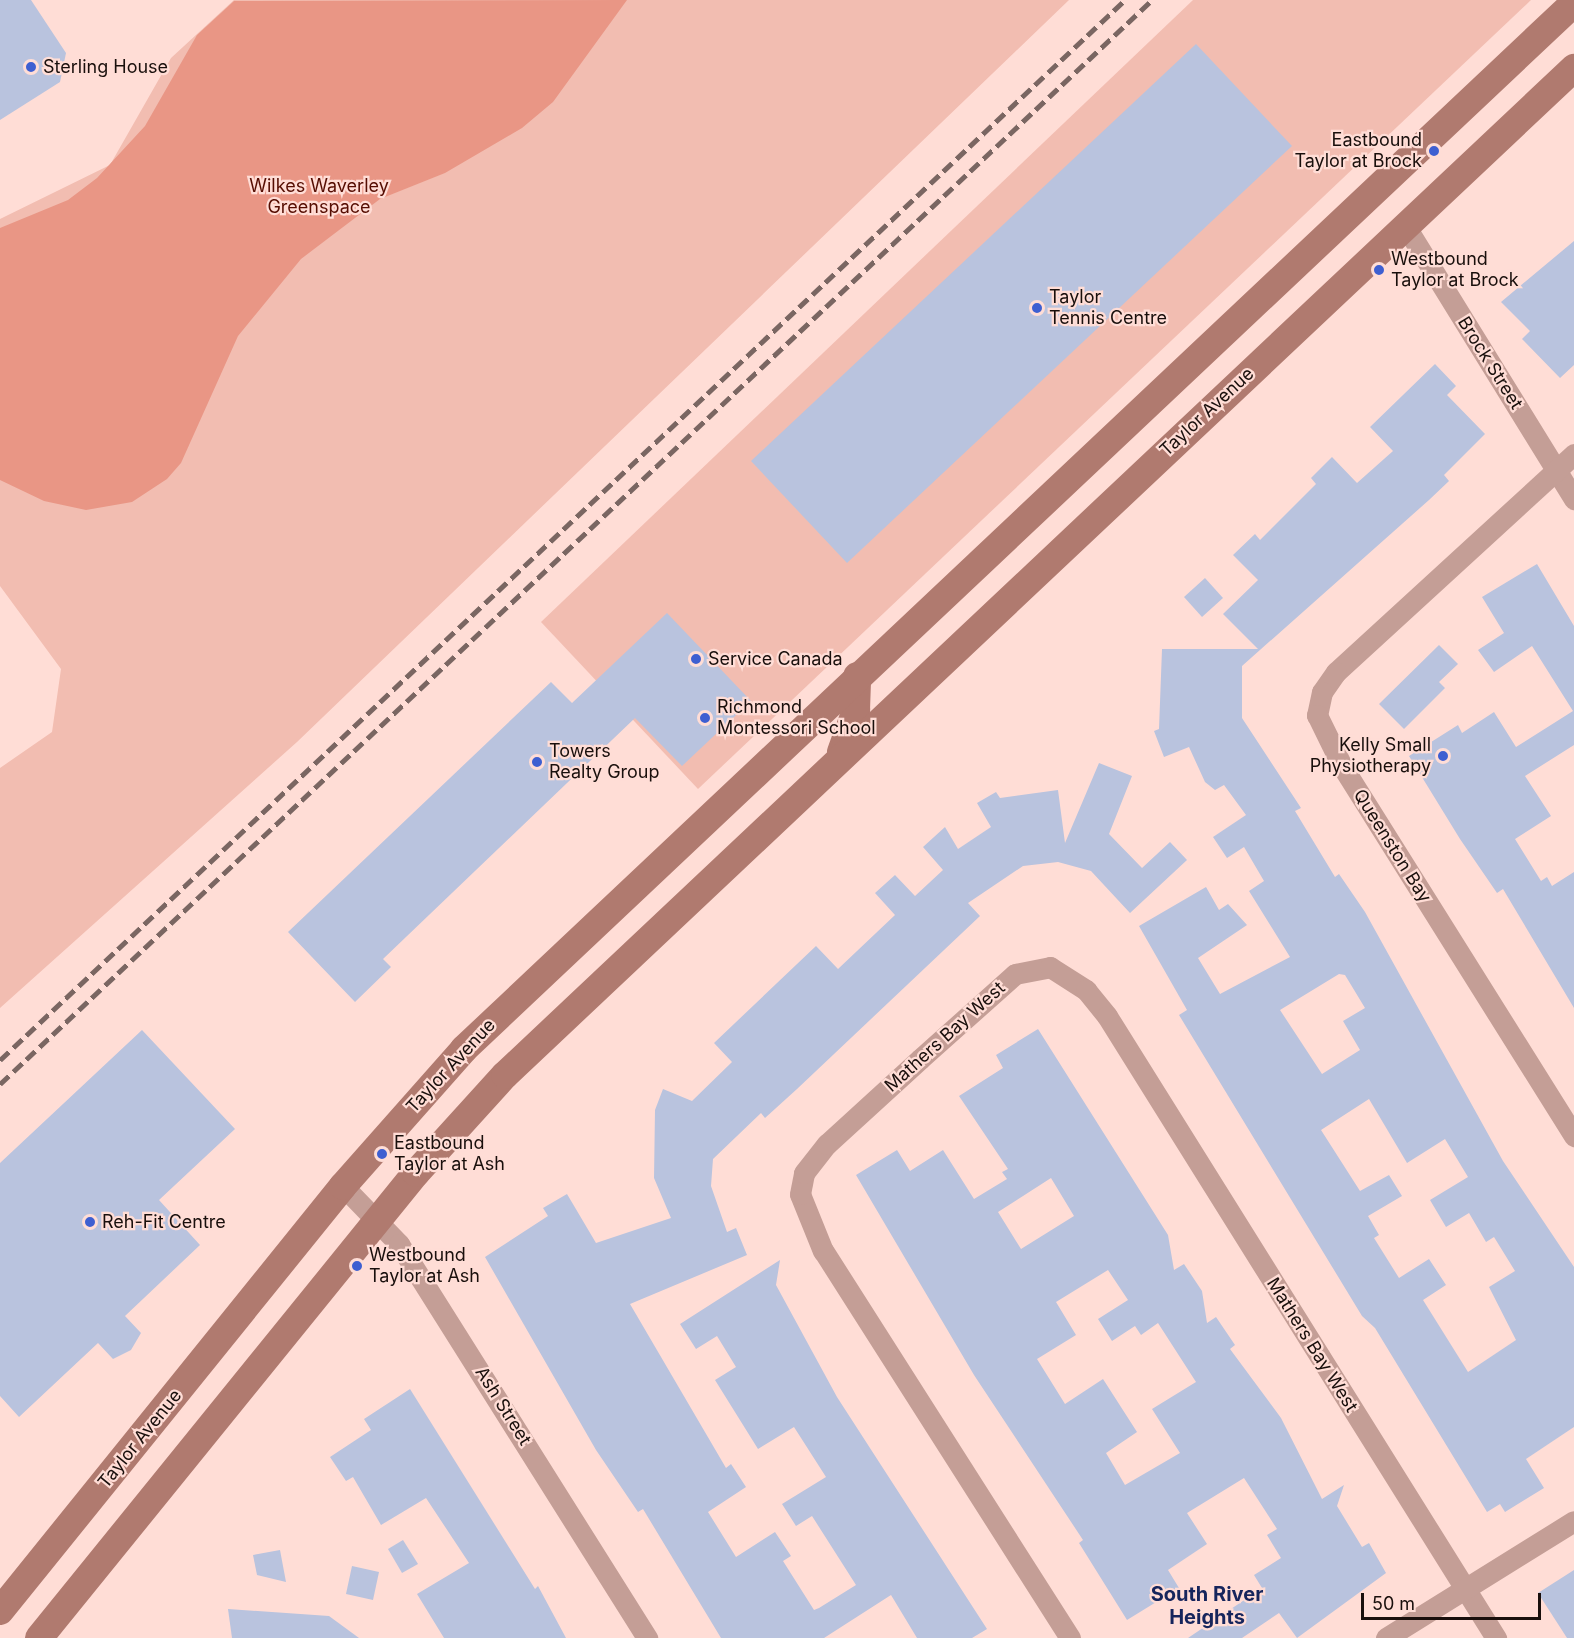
<!DOCTYPE html>
<html>
<head>
<meta charset="utf-8">
<style>
	body { margin:0 }
	#map { position:relative; width:1574px; height:1638px; overflow:hidden; background:#ffddd6; font-family:Inter,sans-serif }
	div>[style] { position:absolute }
	[style*='--x'] { left:calc(var(--x)*1px); top:calc(var(--y)*1px); width:calc(var(--w)*1px); rotate:calc(var(--a)*1deg) }
	.green>* { inset:0; background:#f2bdb1 }
	.water>* { inset:0; background:#e99685 }
	.building>* { inset:0; background:#b9c3de }
	.street>* { height:21px; margin:-10.5px; padding:0 10.5px; transform-origin:10.5px; border-radius:10.5px; background:#c49e96 }
	.secondary>* { height:28px; margin:-14px; padding:0 14px; transform-origin:14px; border-radius:14px; background:#b07a6f }
	.rail>* { height:4.5px; margin-top:-2.25px; transform-origin:0; background:repeating-linear-gradient(90deg,#7a6662 0 12px,transparent 0 18px) }
	.dots>* { width:16px; height:16px; translate:-50% -50%; box-sizing:border-box; border:3px solid #ffddd6; border-radius:50% }
	span { translate:-50% -50%; white-space:nowrap; text-align:center; line-height:1.15; -webkit-text-stroke:4.5px #ffddd6; paint-order:stroke }
	.poi-label { font-size:18px; color:#190f0c }
	.left { translate:0 -50%; text-align:left }
	.right { translate:-100% -50%; text-align:right }
	.park-label { font-size:18px; color:#560d02 }
	.street-label { font-size:18px; color:#190f0c }
	.neighbourhood-label { font-size:20px; color:#16255c; font-weight:700 }
	.scale { position:absolute; left:1361px; top:1593px; width:180px; height:27px; box-sizing:border-box; border:3px solid #190f0c; border-top:0; padding-left:8px; font-size:18px; line-height:21px; white-space:nowrap; color:#190f0c; -webkit-text-stroke:4px #ffddd6; paint-order:stroke }
</style>
</head>
<body>
<div id="map">
	<div class="green">
		<i style="clip-path:polygon(234px 0,1069px 0,297px 742px,0 1008px,0 768px,52px 732px,61px 669px,0 586px,0 219px,110px 165px,171px 58px)"></i>
		<i style="clip-path:polygon(1193px 0,1531px 0,698px 789px,541px 622px)"></i>
	</div>
	<div class="water">
		<i style="clip-path:polygon(627px 0,553px 102px,522px 128px,445px 173px,380px 199px,301px 259px,238px 336px,181px 463px,167px 479px,132px 502px,86px 510px,44px 501px,0 480px,0 228px,68px 200px,97px 178px,145px 126px,197px 35px,234px 1px)"></i>
	</div>
	<div class="building">
		<i style="clip-path:polygon(0 0,31px 0,66px 53px,60px 82px,0 120px)"></i>
		<i style="clip-path:polygon(1196px 44px,1292px 146px,847px 563px,751px 461px)"></i>
		<i style="clip-path:polygon(1574px 241px,1574px 365px,1560px 378px,1522px 339px,1530px 331px,1501px 302px)"></i>
		<i style="clip-path:polygon(evenodd,1435px 364px,1456px 386px,1447px 395px,1485px 434px,1444px 475px,1449px 481px,1429px 500px,1242px 666px,1242px 718px,1301px 808px,1295px 811px,1335px 877px,1339px 874px,1365px 912px,1503px 1161px,1574px 1267px,1574px 1427px,1526px 1459px,1544px 1488px,1505px 1512px,1500px 1504px,1487px 1512px,1375px 1328px,1362px 1316px,1179px 1015px,1187px 1010px,1139px 926px,1206px 887px,1219px 910px,1228px 904px,1247px 925px,1198px 958px,1220px 994px,1290px 957px,1249px 891px,1264px 881px,1244px 847px,1227px 858px,1213px 837px,1246px 815px,1224px 785px,1215px 790px,1205px 782px,1189px 747px,1164px 757px,1154px 731px,1159px 729px,1162px 649px,1258px 649px,1223px 614px,1258px 580px,1233px 555px,1255px 534px,1260px 540px,1316px 484px,1311px 478px,1332px 457px,1357px 483px,1393px 451px,1370px 427px,1435px 364px,1339px 974px,1345px 975px,1365px 1008px,1343px 1021px,1360px 1050px,1322px 1074px,1280px 1010px,1339px 974px,1435px 364px,1369px 1099px,1407px 1163px,1445px 1139px,1468px 1177px,1430px 1200px,1446px 1227px,1469px 1213px,1486px 1242px,1494px 1237px,1515px 1271px,1489px 1287px,1516px 1340px,1468px 1372px,1423px 1300px,1446px 1285px,1429px 1259px,1399px 1278px,1374px 1238px,1379px 1235px,1368px 1216px,1402px 1196px,1389px 1175px,1360px 1191px,1321px 1130px,1369px 1099px)"></i>
		<i style="clip-path:polygon(1537px 564px,1574px 626px,1574px 745px,1525px 776px,1551px 816px,1515px 839px,1541px 881px,1547px 877px,1552px 886px,1574px 872px,1574px 1008px,1503px 889px,1497px 893px,1460px 839px,1409px 756px,1458px 725px,1462px 733px,1494px 712px,1516px 747px,1573px 711px,1532px 646px,1494px 672px,1478px 650px,1504px 633px,1482px 597px)"></i>
		<i style="clip-path:polygon(1205px 578px,1223px 598px,1202px 617px,1184px 597px)"></i>
		<i style="clip-path:polygon(667px 613px,751px 701px,682px 766px,635px 718px,383px 959px,391px 967px,355px 1002px,288px 932px,551px 682px,572px 703px)"></i>
		<i style="clip-path:polygon(1439px 645px,1458px 664px,1439px 682px,1445px 688px,1404px 729px,1379px 704px)"></i>
		<i style="clip-path:polygon(1099px 763px,1132px 776px,1109px 834px,1142px 868px,1170px 842px,1187px 860px,1130px 913px,1091px 871px,1058px 862px,1023px 866px,968px 903px,980px 916px,797px 1089px,765px 1118px,761px 1113px,713px 1159px,711px 1186px,727px 1232px,736px 1228px,747px 1255px,630px 1304px,726px 1468px,731px 1464px,746px 1487px,708px 1512px,736px 1557px,775px 1532px,791px 1556px,783px 1561px,814px 1610px,819px 1608px,856px 1585px,812px 1516px,796px 1526px,782px 1504px,826px 1477px,794px 1427px,758px 1449px,715px 1380px,736px 1367px,717px 1336px,696px 1349px,680px 1324px,780px 1260px,776px 1285px,837px 1397px,987px 1629px,972px 1638px,917px 1638px,891px 1595px,824px 1638px,721px 1638px,643px 1509px,638px 1512px,596px 1450px,485px 1257px,548px 1216px,543px 1208px,567px 1194px,596px 1243px,671px 1218px,654px 1178px,655px 1110px,663px 1089px,692px 1101px,732px 1062px,714px 1043px,816px 946px,838px 969px,895px 915px,875px 893px,895px 875px,915px 896px,943px 870px,923px 847px,945px 827px,958px 849px,991px 827px,977px 803px,996px 792px,1000px 798px,1058px 790px,1065px 843px)"></i>
		<i style="clip-path:polygon(evenodd,1038px 1029px,1168px 1235px,1174px 1270px,1184px 1264px,1202px 1291px,1207px 1323px,1216px 1317px,1235px 1345px,1230px 1349px,1281px 1418px,1322px 1499px,1344px 1485px,1337px 1506px,1362px 1547px,1369px 1543px,1386px 1573px,1297px 1638px,1279px 1613px,1242px 1638px,1188px 1638px,1262px 1588px,1254px 1575px,1281px 1558px,1267px 1535px,1277px 1529px,1244px 1478px,1187px 1513px,1207px 1544px,1168px 1570px,1179px 1588px,1127px 1620px,1079px 1543px,1083px 1540px,974px 1375px,856px 1175px,897px 1150px,910px 1171px,943px 1150px,974px 1199px,1007px 1179px,1002px 1172px,1008px 1169px,959px 1096px,1003px 1068px,996px 1055px,1038px 1029px,1051px 1178px,1074px 1216px,1021px 1249px,998px 1212px,1051px 1178px,1038px 1029px,1108px 1270px,1128px 1300px,1098px 1319px,1112px 1341px,1135px 1326px,1141px 1335px,1158px 1323px,1196px 1382px,1152px 1409px,1180px 1453px,1125px 1485px,1106px 1453px,1137px 1432px,1103px 1379px,1065px 1404px,1037px 1359px,1076px 1335px,1056px 1302px,1108px 1270px)"></i>
		<i style="clip-path:polygon(142px 1030px,235px 1129px,159px 1200px,200px 1245px,125px 1316px,141px 1333px,131px 1350px,113px 1359px,98px 1343px,19px 1417px,0 1396px,0 1163px)"></i>
		<i style="clip-path:polygon(410px 1389px,535px 1589px,538px 1586px,566px 1638px,444px 1638px,417px 1594px,469px 1563px,426px 1498px,381px 1525px,353px 1477px,346px 1481px,330px 1457px,371px 1430px,364px 1419px)"></i>
		<i style="clip-path:polygon(403px 1540px,418px 1564px,402px 1573px,388px 1549px)"></i>
		<i style="clip-path:polygon(280px 1550px,286px 1582px,257px 1575px,253px 1555px)"></i>
		<i style="clip-path:polygon(352px 1566px,379px 1572px,373px 1600px,346px 1594px)"></i>
		<i style="clip-path:polygon(1574px 1570px,1574px 1638px,1567px 1638px,1538px 1593px)"></i>
		<i style="clip-path:polygon(228px 1609px,329px 1616px,359px 1638px,232px 1638px)"></i>
	</div>
	<div class="street">
		<i style="--x:1406;--y:227;--w:320;--a:58.3"></i>
		<i style="--x:1574;--y:454;--w:323;--a:137.5"></i>
		<i style="--x:1336;--y:672;--w:24;--a:125"></i>
		<i style="--x:1322;--y:692;--w:24;--a:102"></i>
		<i style="--x:1317;--y:715;--w:57;--a:63.9"></i>
		<i style="--x:1342;--y:766;--w:437;--a:57.9"></i>
		<i style="--x:343;--y:1186;--w:81;--a:46"></i>
		<i style="--x:399;--y:1244;--w:466;--a:57.8"></i>
		<i style="--x:1070;--y:1638;--w:459;--a:-122.5"></i>
		<i style="--x:823;--y:1251;--w:61;--a:-112"></i>
		<i style="--x:800;--y:1194;--w:21;--a:-79"></i>
		<i style="--x:804;--y:1173;--w:37;--a:-52"></i>
		<i style="--x:827;--y:1144;--w:126;--a:-42.4"></i>
		<i style="--x:920;--y:1059;--w:127;--a:-41.8"></i>
		<i style="--x:1015;--y:974;--w:36;--a:-11"></i>
		<i style="--x:1050;--y:967;--w:43;--a:32.6"></i>
		<i style="--x:1086;--y:990;--w:33;--a:51"></i>
		<i style="--x:1107;--y:1016;--w:734;--a:57.98"></i>
		<i style="--x:1386;--y:1638;--w:221;--a:-31.9"></i>
	</div>
	<div class="secondary">
		<i style="--x:841;--y:752;--w:45;--a:-70.3"></i>
		<i style="--x:856;--y:710;--w:34;--a:-88"></i>
		<i style="--x:0;--y:1611;--w:546;--a:-51.09"></i>
		<i style="--x:343;--y:1186;--w:183;--a:-48.5"></i>
		<i style="--x:464;--y:1049;--w:1525;--a:-43.3"></i>
		<i style="--x:39;--y:1638;--w:599;--a:-50.97"></i>
		<i style="--x:416;--y:1173;--w:132;--a:-47.8"></i>
		<i style="--x:505;--y:1075;--w:1469;--a:-43.29"></i>
	</div>
	<div class="rail">
		<i style="--x:0;--y:1060;--w:1546;--a:-43.3"></i>
		<i style="--x:0;--y:1084;--w:1582;--a:-43.26"></i>
	</div>
	<div class="dots">
		<i style="left:31px;top:67px;background:#3e5fd1"></i>
		<i style="left:1434px;top:151px;background:#3e5fd1"></i>
		<i style="left:1379px;top:270px;background:#3e5fd1"></i>
		<i style="left:1037px;top:308px;background:#3e5fd1"></i>
		<i style="left:696px;top:659px;background:#3e5fd1"></i>
		<i style="left:705px;top:718px;background:#3e5fd1"></i>
		<i style="left:1443px;top:756px;background:#3e5fd1"></i>
		<i style="left:537px;top:762px;background:#3e5fd1"></i>
		<i style="left:382px;top:1154px;background:#3e5fd1"></i>
		<i style="left:90px;top:1222px;background:#3e5fd1"></i>
		<i style="left:357px;top:1266px;background:#3e5fd1"></i>
	</div>
	<div class="poi-label">
		<span class="left" style="left:43px;top:67px">Sterling House</span>
		<span class="right" style="left:1422px;top:151px">Eastbound<br>Taylor at Brock</span>
		<span class="left" style="left:1391px;top:270px">Westbound<br>Taylor at Brock</span>
		<span class="left" style="left:1049px;top:308px">Taylor<br>Tennis Centre</span>
		<span class="left" style="left:708px;top:659px">Service Canada</span>
		<span class="left" style="left:717px;top:718px">Richmond<br>Montessori School</span>
		<span class="right" style="left:1431px;top:756px">Kelly Small<br>Physiotherapy</span>
		<span class="left" style="left:549px;top:762px">Towers<br>Realty Group</span>
		<span class="left" style="left:394px;top:1154px">Eastbound<br>Taylor at Ash</span>
		<span class="left" style="left:102px;top:1222px">Reh-Fit Centre</span>
		<span class="left" style="left:369px;top:1266px">Westbound<br>Taylor at Ash</span>
	</div>
	<div class="park-label">
		<span style="left:319px;top:197px">Wilkes Waverley<br>Greenspace</span>
	</div>
	<div class="street-label">
		<span style="left:1490px;top:363px;rotate:58deg">Brock Street</span>
		<span style="left:1207px;top:412px;rotate:-43deg">Taylor Avenue</span>
		<span style="left:1392px;top:846px;rotate:58deg">Queenston Bay</span>
		<span style="left:945px;top:1037px;rotate:-42deg">Mathers Bay West</span>
		<span style="left:451px;top:1066px;rotate:-47deg">Taylor Avenue</span>
		<span style="left:1312px;top:1345px;rotate:58deg">Mathers Bay West</span>
		<span style="left:503px;top:1406px;rotate:58deg">Ash Street</span>
		<span style="left:140px;top:1439px;rotate:-51deg">Taylor Avenue</span>
	</div>
	<div class="neighbourhood-label">
		<span style="left:1207px;top:1606px">South River<br>Heights</span>
	</div>
	<div class="scale">50 m</div>
</div>
</body>
</html>
